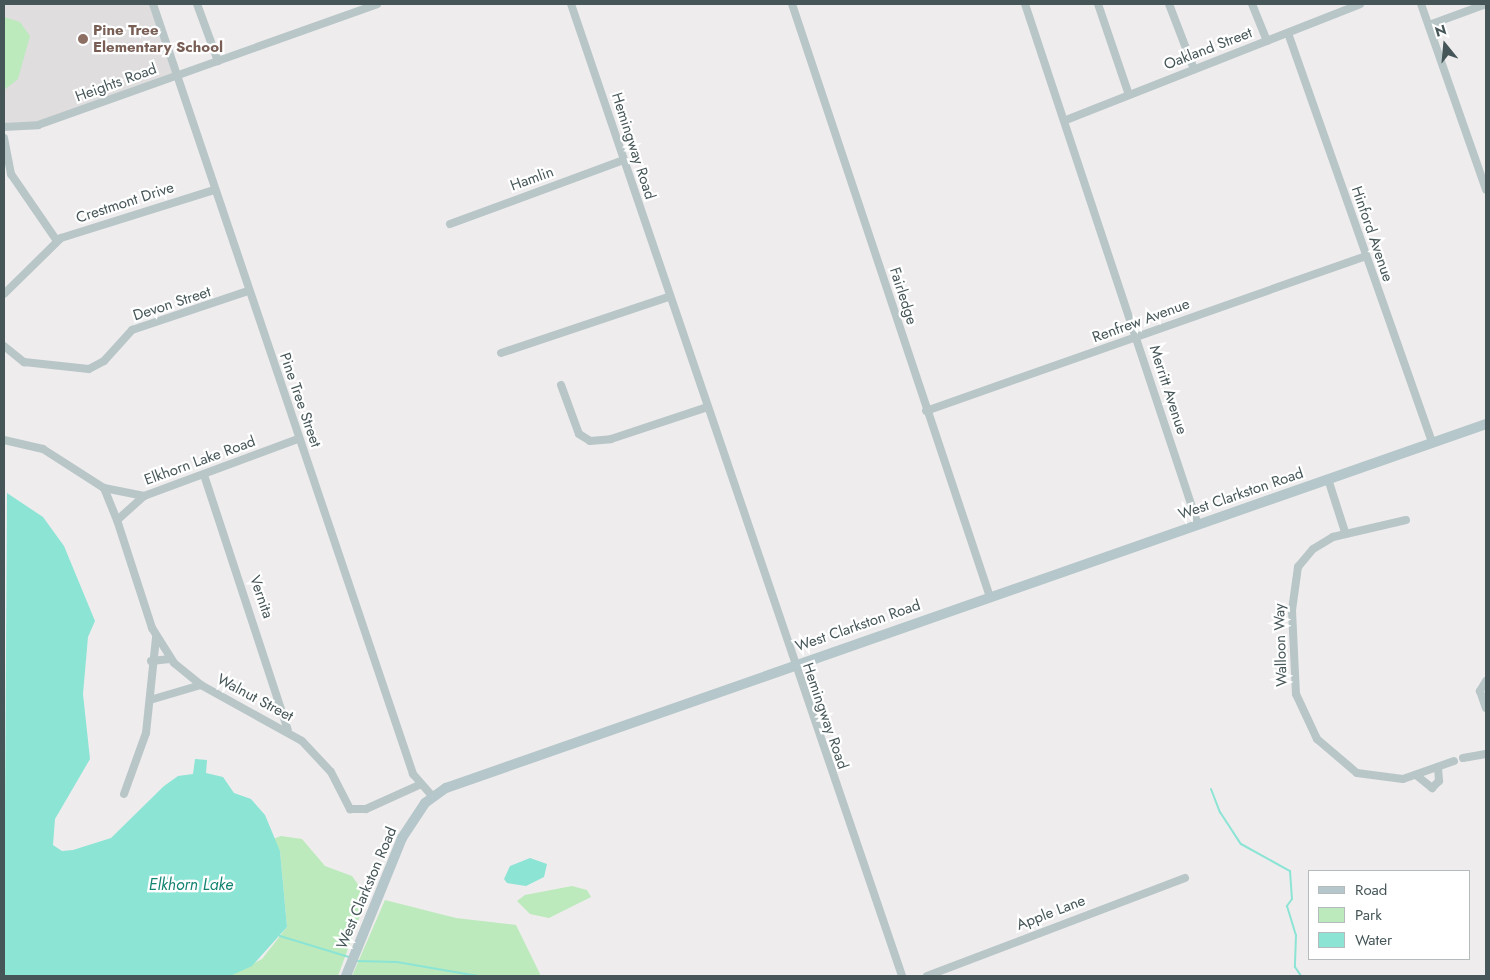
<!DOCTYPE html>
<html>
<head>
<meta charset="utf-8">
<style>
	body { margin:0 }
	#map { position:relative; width:1490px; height:980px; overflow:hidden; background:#efeced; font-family:Jost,sans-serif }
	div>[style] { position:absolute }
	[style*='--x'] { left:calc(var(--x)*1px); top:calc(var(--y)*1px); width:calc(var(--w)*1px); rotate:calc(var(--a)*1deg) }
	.education>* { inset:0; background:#dfddde }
	.green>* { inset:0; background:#bceabc }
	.water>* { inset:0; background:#8ce4d5 }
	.stream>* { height:2px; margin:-1px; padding:0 1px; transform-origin:1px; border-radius:1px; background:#8ce4d5 }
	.minor>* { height:8px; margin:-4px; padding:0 4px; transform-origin:4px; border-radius:4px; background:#b8c6c8 }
	.secondary>* { height:10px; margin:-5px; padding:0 5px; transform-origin:5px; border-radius:5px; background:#b5c7ca }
	.dots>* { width:14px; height:14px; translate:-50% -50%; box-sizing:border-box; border:2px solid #fff; border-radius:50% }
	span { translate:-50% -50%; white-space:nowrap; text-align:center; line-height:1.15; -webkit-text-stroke:4.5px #fff; paint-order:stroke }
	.education-label { font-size:15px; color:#785e54; font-weight:700 }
	.left { translate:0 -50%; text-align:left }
	.street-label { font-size:15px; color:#465658 }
	.water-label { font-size:16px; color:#158573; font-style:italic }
	.frame { position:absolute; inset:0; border:5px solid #465658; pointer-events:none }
	.legend { position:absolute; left:1308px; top:870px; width:162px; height:90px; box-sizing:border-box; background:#fff; border:1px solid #b5bbbc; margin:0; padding:6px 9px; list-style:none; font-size:15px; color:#465658 }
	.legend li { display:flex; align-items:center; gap:10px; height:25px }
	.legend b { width:25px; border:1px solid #b5bbbc }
	.north { position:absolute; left:1420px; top:20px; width:50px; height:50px; -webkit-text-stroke:4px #fff; paint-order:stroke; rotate:343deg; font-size:14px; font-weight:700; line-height:20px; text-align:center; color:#465658 }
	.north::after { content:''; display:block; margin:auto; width:18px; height:22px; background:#465658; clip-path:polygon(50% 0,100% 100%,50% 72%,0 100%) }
</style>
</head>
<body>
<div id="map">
	<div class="education">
		<i style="clip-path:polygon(4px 4px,150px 4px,173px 74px,30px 124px,4px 125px)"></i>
	</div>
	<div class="green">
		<i style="clip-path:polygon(4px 17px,20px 22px,30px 36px,18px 79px,4px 90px)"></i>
		<i style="clip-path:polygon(281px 836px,302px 839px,325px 866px,352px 876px,367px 897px,338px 976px,230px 976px,262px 959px,287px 927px,280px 851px,273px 839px)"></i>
		<i style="clip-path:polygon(572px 886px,587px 890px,591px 897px,549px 918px,530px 914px,517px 901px,525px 895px)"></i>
		<i style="clip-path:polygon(385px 900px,456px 918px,516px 925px,541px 976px,352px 976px)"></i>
	</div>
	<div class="water">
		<i style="clip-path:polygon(7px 493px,43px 517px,64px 546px,95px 621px,88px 637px,83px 694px,90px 759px,55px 819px,53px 845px,62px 851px,73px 850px,111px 838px,164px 786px,178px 776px,193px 774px,195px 759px,207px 760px,206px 773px,223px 777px,234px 793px,251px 799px,265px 815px,280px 851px,287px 927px,252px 966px,230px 976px,4px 976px)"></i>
		<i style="clip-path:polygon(530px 858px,547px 864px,544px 877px,526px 886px,507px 883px,504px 879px,510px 866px)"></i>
	</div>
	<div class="stream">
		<i style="--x:1211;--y:789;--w:25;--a:69"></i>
		<i style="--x:1220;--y:812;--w:38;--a:57"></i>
		<i style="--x:1241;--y:844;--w:56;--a:28.9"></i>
		<i style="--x:1290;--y:871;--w:28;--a:86"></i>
		<i style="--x:1292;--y:899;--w:9;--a:126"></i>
		<i style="--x:1287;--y:906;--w:30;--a:73"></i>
		<i style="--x:1296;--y:935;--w:32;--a:92"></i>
		<i style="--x:1295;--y:967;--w:11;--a:56"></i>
		<i style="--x:280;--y:936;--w:72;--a:16.9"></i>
		<i style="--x:355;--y:961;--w:42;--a:1.4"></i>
		<i style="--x:397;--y:962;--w:82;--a:9.8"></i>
	</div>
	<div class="minor">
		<i style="--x:153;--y:4;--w:813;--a:71.34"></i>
		<i style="--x:413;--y:774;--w:30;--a:49"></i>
		<i style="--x:197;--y:4;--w:61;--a:69.8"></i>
		<i style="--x:571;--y:4;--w:1027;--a:71.19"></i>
		<i style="--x:792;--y:4;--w:625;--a:71.54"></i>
		<i style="--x:1025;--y:4;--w:549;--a:71.63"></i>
		<i style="--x:1098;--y:4;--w:96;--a:71.2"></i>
		<i style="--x:1169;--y:4;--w:70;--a:69"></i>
		<i style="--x:1252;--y:4;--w:40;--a:68"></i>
		<i style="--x:1421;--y:4;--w:197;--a:70.7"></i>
		<i style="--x:1429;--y:25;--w:61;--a:-20.2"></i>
		<i style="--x:1288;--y:33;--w:435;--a:70.6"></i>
		<i style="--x:1066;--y:120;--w:316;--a:-21.5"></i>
		<i style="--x:4;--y:127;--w:34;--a:-3"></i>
		<i style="--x:38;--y:125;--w:360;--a:-19.6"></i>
		<i style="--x:4;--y:138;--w:37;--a:79"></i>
		<i style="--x:11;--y:174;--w:81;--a:55.5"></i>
		<i style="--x:450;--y:224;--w:185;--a:-20.2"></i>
		<i style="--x:4;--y:294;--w:80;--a:-44.5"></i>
		<i style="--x:61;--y:238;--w:160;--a:-17.4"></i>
		<i style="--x:4;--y:346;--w:26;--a:39"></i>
		<i style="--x:24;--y:362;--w:65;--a:6.1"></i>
		<i style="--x:89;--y:369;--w:17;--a:-28"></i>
		<i style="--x:104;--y:361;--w:42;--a:-47.9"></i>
		<i style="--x:132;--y:330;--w:122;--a:-18.6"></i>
		<i style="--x:501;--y:353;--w:176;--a:-18.5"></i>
		<i style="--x:561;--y:385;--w:52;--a:69.8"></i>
		<i style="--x:579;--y:434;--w:13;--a:32"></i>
		<i style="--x:590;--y:441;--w:21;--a:-5"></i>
		<i style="--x:611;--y:439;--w:99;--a:-18.3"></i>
		<i style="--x:926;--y:411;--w:466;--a:-19.4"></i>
		<i style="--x:4;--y:440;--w:40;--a:13"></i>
		<i style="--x:43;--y:449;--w:72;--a:32.6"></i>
		<i style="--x:104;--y:488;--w:41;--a:11.3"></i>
		<i style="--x:144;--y:496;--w:164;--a:-20.3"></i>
		<i style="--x:204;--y:475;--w:268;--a:71.8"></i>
		<i style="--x:1328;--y:479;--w:56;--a:72.2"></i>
		<i style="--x:104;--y:488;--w:35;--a:68"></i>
		<i style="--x:144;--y:496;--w:36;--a:138"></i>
		<i style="--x:117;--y:520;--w:114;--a:72"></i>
		<i style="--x:152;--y:628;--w:41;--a:57.8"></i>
		<i style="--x:174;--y:663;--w:35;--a:39"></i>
		<i style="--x:201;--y:685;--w:115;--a:29"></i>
		<i style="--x:302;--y:741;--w:42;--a:46.9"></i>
		<i style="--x:331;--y:772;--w:42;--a:62.8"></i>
		<i style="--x:350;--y:809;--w:16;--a:0"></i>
		<i style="--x:366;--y:809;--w:58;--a:-24.4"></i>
		<i style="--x:1406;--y:520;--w:75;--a:166.9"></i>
		<i style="--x:1333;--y:537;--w:23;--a:149"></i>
		<i style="--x:1313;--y:549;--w:23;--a:130"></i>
		<i style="--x:1298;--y:567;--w:43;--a:97.9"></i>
		<i style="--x:1292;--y:610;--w:84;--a:87.3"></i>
		<i style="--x:1296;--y:694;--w:50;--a:65"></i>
		<i style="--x:1317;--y:739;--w:52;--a:40.4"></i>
		<i style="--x:1357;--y:773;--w:46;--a:7.4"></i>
		<i style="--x:1403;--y:779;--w:54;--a:-19.4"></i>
		<i style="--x:151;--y:661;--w:19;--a:-6"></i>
		<i style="--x:1486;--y:681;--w:12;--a:121"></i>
		<i style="--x:1480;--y:691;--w:18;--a:71"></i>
		<i style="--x:150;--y:700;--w:53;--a:-16.4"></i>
		<i style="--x:1463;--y:758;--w:23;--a:-10"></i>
		<i style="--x:1416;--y:775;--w:21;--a:39"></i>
		<i style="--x:1432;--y:788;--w:10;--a:-45"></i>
		<i style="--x:1439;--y:781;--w:14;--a:-94"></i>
		<i style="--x:124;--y:794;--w:65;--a:-70.2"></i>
		<i style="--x:146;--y:733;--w:96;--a:-84"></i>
		<i style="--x:927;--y:976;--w:276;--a:-20.8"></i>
	</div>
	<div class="secondary">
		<i style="--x:346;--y:976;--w:149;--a:-67.9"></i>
		<i style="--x:402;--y:838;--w:42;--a:-56.7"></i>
		<i style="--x:425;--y:803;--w:26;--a:-36"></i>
		<i style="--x:446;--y:788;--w:1102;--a:-19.29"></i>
	</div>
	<div class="dots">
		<i style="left:83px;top:39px;background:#8d6e63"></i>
	</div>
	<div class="education-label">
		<span class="left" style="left:93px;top:39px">Pine Tree<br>Elementary School</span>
	</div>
	<div class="street-label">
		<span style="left:1208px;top:49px;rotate:-21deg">Oakland Street</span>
		<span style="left:116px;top:83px;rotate:-20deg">Heights Road</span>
		<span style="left:633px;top:146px;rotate:72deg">Hemingway Road</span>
		<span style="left:532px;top:179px;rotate:-20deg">Hamlin</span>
		<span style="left:125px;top:203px;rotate:-18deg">Crestmont Drive</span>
		<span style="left:1372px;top:234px;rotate:71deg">Hinford Avenue</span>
		<span style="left:903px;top:296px;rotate:72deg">Fairledge</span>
		<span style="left:172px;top:304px;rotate:-18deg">Devon Street</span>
		<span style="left:1141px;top:321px;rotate:-20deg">Renfrew Avenue</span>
		<span style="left:1168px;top:390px;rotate:72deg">Merritt Avenue</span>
		<span style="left:300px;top:400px;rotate:71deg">Pine Tree Street</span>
		<span style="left:200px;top:461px;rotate:-20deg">Elkhorn Lake Road</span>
		<span style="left:1241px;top:494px;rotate:-19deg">West Clarkston Road</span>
		<span style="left:261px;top:597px;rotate:71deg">Vernita</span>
		<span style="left:858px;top:626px;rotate:-19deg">West Clarkston Road</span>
		<span style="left:1281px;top:645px;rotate:-92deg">Walloon Way</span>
		<span style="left:255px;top:698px;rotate:28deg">Walnut Street</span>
		<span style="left:825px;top:716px;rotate:71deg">Hemingway Road</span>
		<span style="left:367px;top:888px;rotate:-67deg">West Clarkston Road</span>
		<span style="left:1051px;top:913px;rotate:-21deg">Apple Lane</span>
	</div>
	<div class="water-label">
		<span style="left:191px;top:885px">Elkhorn Lake</span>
	</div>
	<div class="frame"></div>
	<ul class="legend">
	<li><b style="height:6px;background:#b5c7ca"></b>Road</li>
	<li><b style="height:14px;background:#bceabc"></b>Park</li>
	<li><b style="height:14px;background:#8ce4d5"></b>Water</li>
	</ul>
	<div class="north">N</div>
</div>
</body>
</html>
